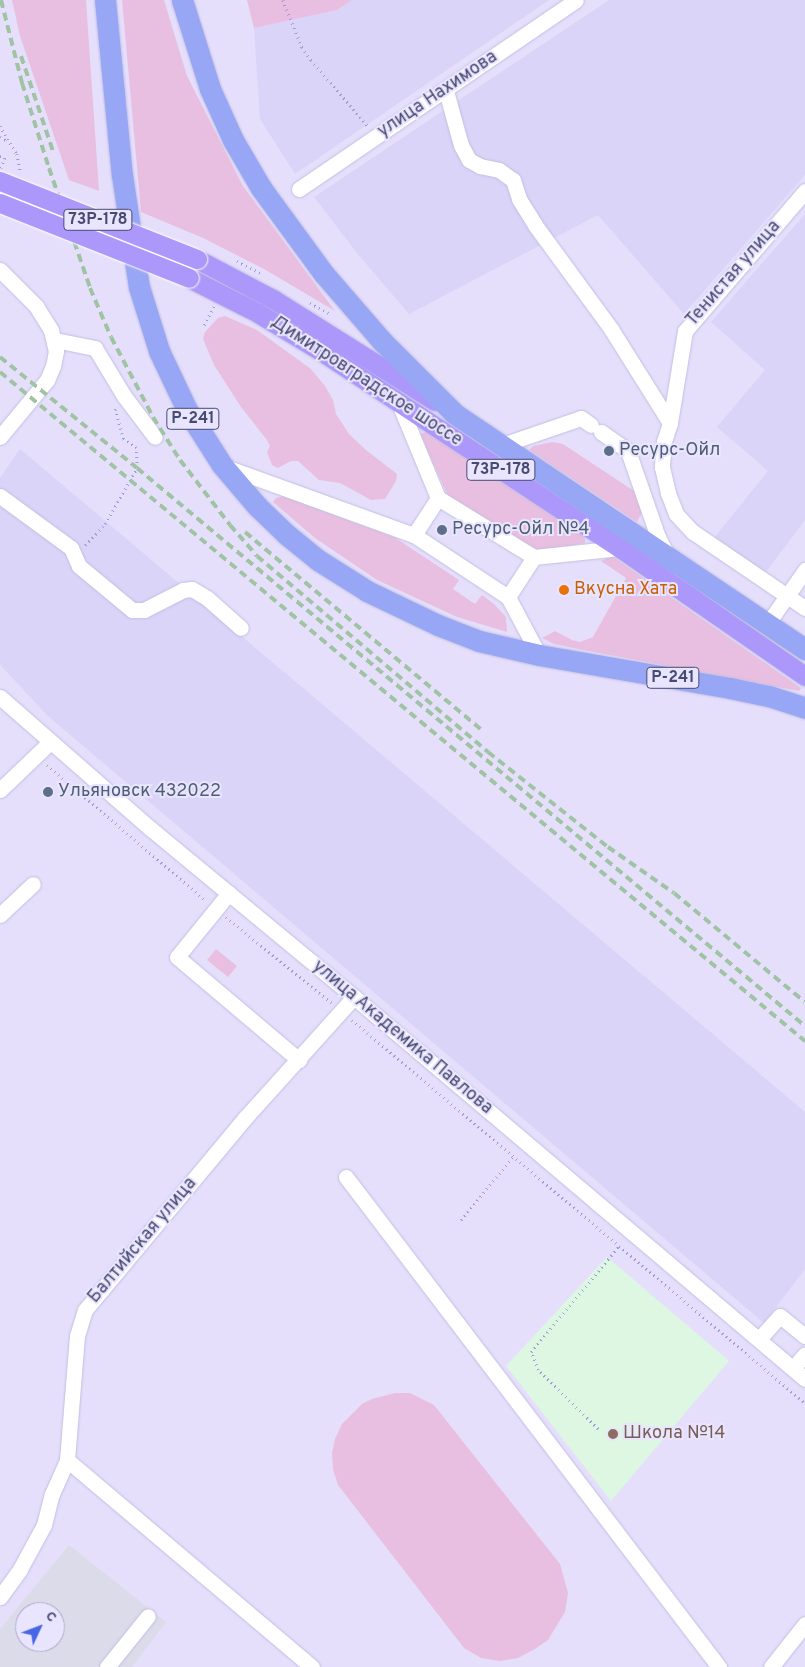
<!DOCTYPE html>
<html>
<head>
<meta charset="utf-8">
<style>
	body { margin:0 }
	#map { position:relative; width:805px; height:1667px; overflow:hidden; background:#e5dffc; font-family:Overpass,sans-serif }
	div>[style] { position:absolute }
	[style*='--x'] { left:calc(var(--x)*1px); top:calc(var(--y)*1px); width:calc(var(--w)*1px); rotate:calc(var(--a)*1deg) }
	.residential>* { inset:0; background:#d9d4f8 }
	.industrial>* { inset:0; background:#dcdbea }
	.education>* { inset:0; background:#ddf7e2 }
	.green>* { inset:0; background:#e8bfe1 }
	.path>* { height:2.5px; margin-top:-1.25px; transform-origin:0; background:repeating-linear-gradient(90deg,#9b9ed5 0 1px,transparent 0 5px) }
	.roads { filter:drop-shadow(0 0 1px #c1bfe1) drop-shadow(0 0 1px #c1bfe1) }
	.minor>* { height:15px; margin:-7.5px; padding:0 7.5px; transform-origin:7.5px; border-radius:7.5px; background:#fff }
	.major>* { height:19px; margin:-9.5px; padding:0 9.5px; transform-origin:9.5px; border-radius:9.5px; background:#ac98fa }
	.highway>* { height:21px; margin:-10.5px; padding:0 10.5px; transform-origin:10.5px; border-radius:10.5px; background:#97a6f5 }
	.rail>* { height:4px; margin-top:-2px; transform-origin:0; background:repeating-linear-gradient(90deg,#a0c3a4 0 8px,transparent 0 13px) }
	.bridges { filter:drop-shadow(0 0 1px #fff) drop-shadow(0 0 1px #fff) }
	.major-bridge>* { height:19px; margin:-9.5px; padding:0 9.5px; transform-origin:9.5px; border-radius:9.5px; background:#ac98fa }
	.dots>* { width:14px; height:14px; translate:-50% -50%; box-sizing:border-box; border:2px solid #eae5ff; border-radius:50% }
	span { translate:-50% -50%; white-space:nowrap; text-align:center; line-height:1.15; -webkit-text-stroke:4px #eae5ff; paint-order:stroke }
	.shield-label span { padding:1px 4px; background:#eae5ff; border:1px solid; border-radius:4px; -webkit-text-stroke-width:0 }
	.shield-label { font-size:16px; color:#484b71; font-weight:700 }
	.street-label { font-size:18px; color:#484b71 }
	.service-label { font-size:18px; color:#4e5e75 }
	.left { translate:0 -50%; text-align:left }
	.food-label { font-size:18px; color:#c56008 }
	.education-label { font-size:18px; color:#785e54 }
	.north { position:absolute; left:15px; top:1602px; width:50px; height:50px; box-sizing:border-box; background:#eae5ff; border:1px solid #a9a7c6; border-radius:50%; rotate:47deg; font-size:14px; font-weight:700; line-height:20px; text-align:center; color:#484b71 }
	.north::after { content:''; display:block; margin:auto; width:18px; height:22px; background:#4666e4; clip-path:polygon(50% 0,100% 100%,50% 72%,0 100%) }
</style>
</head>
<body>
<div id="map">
	<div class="residential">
		<i style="clip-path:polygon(352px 0,549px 0,295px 174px,260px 119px,254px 28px,337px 10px)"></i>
		<i style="clip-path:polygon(609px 0,805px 0,805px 175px,684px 314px,598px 215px,409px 314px,357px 253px,314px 197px)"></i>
		<i style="clip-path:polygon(805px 214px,805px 520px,765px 573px,714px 538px,768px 471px,717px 427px,765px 370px,711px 322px)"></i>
		<i style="clip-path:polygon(20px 449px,805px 1112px,805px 1269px,764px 1323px,48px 716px,3px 668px,0 664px,0 478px)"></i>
	</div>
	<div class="industrial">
		<i style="clip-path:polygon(evenodd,69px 1545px,166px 1622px,132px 1667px,0 1667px,0 1629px,69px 1545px,25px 1612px,55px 1612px,55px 1642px,25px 1642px,25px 1612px)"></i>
	</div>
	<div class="education">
		<i style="clip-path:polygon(607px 1257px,729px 1361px,611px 1501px,506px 1366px)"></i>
	</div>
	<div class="green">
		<i style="clip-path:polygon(12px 0,86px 0,99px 191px,69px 180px,20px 36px)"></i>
		<i style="clip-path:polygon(122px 0,164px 0,187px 76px,243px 186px,335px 311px,264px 269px,203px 238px,141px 212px)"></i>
		<i style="clip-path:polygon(247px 0,352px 0,337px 10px,254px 28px)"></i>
		<i style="clip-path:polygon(225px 316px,257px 330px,311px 369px,325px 386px,333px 400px,336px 414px,349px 434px,366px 450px,397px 474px,396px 481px,385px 499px,371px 500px,340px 483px,319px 480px,298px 461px,291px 461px,278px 468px,272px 465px,267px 452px,270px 446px,267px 440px,241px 407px,214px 365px,203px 339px,205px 332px,218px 318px)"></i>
		<i style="clip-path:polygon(429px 431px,585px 537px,585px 543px,536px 552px,448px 496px,420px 434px)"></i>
		<i style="clip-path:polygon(552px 442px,563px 444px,634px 491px,642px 512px,637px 522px,529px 450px,533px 446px)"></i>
		<i style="clip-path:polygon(283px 496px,394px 537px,459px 580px,453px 589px,475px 604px,482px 595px,494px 604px,506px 617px,507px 632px,457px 617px,377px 580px,315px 538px,273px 502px,276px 498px)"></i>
		<i style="clip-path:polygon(612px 556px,801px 688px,799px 691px,578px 649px,554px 644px,542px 638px,555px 631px,572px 640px,580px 642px,593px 637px,626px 578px,601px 561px)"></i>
		<i style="clip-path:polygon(216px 949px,237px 966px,228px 977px,207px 960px)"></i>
		<i style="clip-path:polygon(395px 1393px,410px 1393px,434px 1405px,560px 1564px,568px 1593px,565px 1612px,548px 1640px,535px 1649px,518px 1658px,500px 1661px,481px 1658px,464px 1648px,338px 1485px,333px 1469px,332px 1453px,335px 1439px,342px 1424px,362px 1404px,372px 1399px)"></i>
	</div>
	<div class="path">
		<i style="--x:283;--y:0;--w:51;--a:68"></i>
		<i style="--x:302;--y:47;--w:16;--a:55"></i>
		<i style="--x:311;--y:60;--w:87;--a:49.2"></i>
		<i style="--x:0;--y:126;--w:33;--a:59"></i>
		<i style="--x:17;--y:154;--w:20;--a:79"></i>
		<i style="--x:0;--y:137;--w:9;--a:27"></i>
		<i style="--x:0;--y:156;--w:5;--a:22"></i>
		<i style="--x:5;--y:158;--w:11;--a:112"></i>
		<i style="--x:237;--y:261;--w:29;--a:27"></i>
		<i style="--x:310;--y:303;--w:24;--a:28"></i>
		<i style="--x:204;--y:325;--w:21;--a:-62"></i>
		<i style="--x:85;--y:545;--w:29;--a:-46"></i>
		<i style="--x:105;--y:524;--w:64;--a:-60.3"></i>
		<i style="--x:137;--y:468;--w:20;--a:-93"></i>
		<i style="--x:136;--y:448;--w:16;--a:-145"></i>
		<i style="--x:123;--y:439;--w:30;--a:-105"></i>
		<i style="--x:115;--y:410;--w:2;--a:-63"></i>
		<i style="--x:47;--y:765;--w:209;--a:40.5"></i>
		<i style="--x:226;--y:917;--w:136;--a:39.1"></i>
		<i style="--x:352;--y:1020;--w:593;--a:40.21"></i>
		<i style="--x:461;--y:1220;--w:82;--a:-50.5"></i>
		<i style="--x:598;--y:1429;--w:84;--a:-135.5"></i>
		<i style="--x:538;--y:1370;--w:19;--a:-111"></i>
		<i style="--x:531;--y:1352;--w:138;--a:-50.3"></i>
	</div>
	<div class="roads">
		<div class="minor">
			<i style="--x:446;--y:91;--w:56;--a:74.5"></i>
			<i style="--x:461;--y:145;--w:17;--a:62"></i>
			<i style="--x:469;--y:160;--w:13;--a:29"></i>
			<i style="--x:480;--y:166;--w:19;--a:12"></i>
			<i style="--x:499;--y:170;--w:17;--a:36"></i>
			<i style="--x:513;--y:180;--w:20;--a:72"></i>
			<i style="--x:519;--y:199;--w:31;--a:58"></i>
			<i style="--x:535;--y:225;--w:129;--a:53.8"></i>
			<i style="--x:611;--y:329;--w:111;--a:57.9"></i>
			<i style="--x:299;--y:189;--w:335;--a:-34.3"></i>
			<i style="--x:805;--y:191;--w:184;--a:130.6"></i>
			<i style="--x:685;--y:331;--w:93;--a:99.3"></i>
			<i style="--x:670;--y:423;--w:20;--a:108"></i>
			<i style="--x:664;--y:442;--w:25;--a:95"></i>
			<i style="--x:662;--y:467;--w:27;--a:77"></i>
			<i style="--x:668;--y:493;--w:22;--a:69"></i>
			<i style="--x:676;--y:514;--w:25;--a:47"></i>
			<i style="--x:693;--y:532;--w:135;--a:34.2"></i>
			<i style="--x:0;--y:270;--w:51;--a:45"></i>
			<i style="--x:36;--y:306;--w:28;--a:58"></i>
			<i style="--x:51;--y:330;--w:22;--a:77"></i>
			<i style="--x:56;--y:351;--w:15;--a:101"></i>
			<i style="--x:53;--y:366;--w:15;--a:113"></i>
			<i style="--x:47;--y:380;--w:74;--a:129.5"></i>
			<i style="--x:55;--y:340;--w:41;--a:11.3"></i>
			<i style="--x:95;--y:348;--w:56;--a:58.9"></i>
			<i style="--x:124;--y:396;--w:51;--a:52.9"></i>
			<i style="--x:398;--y:401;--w:105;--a:67.6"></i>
			<i style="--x:438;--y:498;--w:113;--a:31.6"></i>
			<i style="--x:534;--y:557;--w:86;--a:-6"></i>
			<i style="--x:601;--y:432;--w:33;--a:35"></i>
			<i style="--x:628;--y:451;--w:91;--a:70.8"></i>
			<i style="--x:658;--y:537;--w:20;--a:63"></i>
			<i style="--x:502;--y:445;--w:83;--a:-18.9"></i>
			<i style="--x:581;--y:418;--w:12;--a:35"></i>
			<i style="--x:223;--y:466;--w:203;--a:19.9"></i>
			<i style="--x:0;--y:496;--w:88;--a:36.2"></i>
			<i style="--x:71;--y:548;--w:20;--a:66"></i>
			<i style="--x:79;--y:566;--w:69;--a:39.7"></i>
			<i style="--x:132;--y:610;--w:12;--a:0"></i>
			<i style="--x:144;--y:610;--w:44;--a:-27.1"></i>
			<i style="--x:183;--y:590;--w:9;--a:-6"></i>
			<i style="--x:192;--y:589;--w:17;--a:31"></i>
			<i style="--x:207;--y:598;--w:45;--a:41.4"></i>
			<i style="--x:438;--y:498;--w:44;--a:123"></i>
			<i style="--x:414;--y:535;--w:113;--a:33.4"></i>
			<i style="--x:508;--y:597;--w:48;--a:-57"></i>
			<i style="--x:508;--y:597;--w:66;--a:61.9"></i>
			<i style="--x:768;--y:623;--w:65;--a:-55.1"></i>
			<i style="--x:0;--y:697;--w:201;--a:41.2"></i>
			<i style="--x:151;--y:829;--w:264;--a:39.6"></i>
			<i style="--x:354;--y:997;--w:591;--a:40.26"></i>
			<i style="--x:0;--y:790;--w:69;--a:-43.8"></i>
			<i style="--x:229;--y:893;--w:82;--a:129.1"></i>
			<i style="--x:177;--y:957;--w:160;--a:40.2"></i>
			<i style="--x:0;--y:915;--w:45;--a:-43.2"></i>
			<i style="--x:346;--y:1177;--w:616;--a:52.72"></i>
			<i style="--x:759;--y:1339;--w:31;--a:-48"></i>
			<i style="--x:780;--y:1316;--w:32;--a:39"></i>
			<i style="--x:793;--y:1368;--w:18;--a:-49"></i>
			<i style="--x:0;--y:1597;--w:34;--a:-54"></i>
			<i style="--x:20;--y:1569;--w:50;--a:-61.4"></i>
			<i style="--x:44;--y:1525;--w:32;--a:-76"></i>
			<i style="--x:52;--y:1494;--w:37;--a:-66"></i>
			<i style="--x:107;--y:1667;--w:65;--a:-51.2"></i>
			<i style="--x:312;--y:1667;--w:321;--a:-139.8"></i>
			<i style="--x:67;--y:1460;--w:124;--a:-85.4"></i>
			<i style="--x:77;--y:1336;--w:27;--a:-73"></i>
			<i style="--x:85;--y:1310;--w:250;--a:-50.2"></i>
			<i style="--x:245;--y:1118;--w:163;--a:-48"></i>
			<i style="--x:771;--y:1667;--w:55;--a:-51.7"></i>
		</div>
		<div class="major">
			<i style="--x:197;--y:259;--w:86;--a:27.8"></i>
			<i style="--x:273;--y:299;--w:191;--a:32.2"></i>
			<i style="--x:189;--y:278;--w:77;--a:26.9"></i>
			<i style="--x:258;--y:313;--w:77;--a:31.2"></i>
			<i style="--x:324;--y:353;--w:354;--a:33.4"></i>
			<i style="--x:620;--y:548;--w:225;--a:34.7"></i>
		</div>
		<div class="highway">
			<i style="--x:105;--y:0;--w:176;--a:84.5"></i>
			<i style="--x:122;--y:175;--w:113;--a:81.4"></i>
			<i style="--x:139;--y:287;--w:67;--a:72.6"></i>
			<i style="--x:159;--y:351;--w:65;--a:64.6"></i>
			<i style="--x:187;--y:410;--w:65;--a:57.5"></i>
			<i style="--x:222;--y:465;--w:54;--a:49.5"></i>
			<i style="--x:257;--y:506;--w:40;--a:44"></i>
			<i style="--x:286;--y:534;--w:41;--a:39.1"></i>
			<i style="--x:318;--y:560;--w:58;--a:32.3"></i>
			<i style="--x:367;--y:591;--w:79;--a:25.6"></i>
			<i style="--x:438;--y:625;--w:44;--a:21.3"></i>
			<i style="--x:479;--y:641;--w:62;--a:13.1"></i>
			<i style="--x:539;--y:655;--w:194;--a:9.8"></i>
			<i style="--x:730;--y:688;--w:40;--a:12"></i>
			<i style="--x:769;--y:696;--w:38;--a:18"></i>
			<i style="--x:182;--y:0;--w:93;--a:72.5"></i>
			<i style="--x:210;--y:89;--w:56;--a:65.7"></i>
			<i style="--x:233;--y:140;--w:56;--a:59.7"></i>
			<i style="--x:261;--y:188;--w:107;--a:53.8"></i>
			<i style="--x:324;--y:274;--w:89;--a:49.1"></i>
			<i style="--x:382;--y:341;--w:103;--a:45"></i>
			<i style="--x:455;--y:414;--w:422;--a:33.9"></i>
		</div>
	</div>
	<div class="rail">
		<i style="--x:1;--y:0;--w:86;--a:75.8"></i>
		<i style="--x:22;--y:83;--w:89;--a:72.4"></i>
		<i style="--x:49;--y:168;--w:127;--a:71.1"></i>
		<i style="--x:90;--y:288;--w:53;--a:66.8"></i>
		<i style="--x:111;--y:337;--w:90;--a:62.3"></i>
		<i style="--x:153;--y:417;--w:51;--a:57.9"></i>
		<i style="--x:180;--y:460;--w:82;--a:52.4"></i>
		<i style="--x:230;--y:525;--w:41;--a:48.9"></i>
		<i style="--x:257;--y:556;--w:303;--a:40.3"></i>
		<i style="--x:488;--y:752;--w:153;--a:38.4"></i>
		<i style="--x:608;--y:847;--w:80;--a:34.9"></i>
		<i style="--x:674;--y:893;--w:170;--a:39.8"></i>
		<i style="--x:21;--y:56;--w:100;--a:71.4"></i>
		<i style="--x:0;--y:357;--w:176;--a:39"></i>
		<i style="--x:137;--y:468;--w:870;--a:39.87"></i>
		<i style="--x:0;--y:372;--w:1047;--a:39.73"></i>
		<i style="--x:245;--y:532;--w:307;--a:39.9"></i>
	</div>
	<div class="bridges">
		<div class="major-bridge">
			<i style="--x:0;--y:181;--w:212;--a:21.6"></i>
			<i style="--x:0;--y:203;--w:203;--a:21.6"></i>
		</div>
	</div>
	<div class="dots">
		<i style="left:609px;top:451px;background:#5c6f8a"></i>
		<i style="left:442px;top:530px;background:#5c6f8a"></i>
		<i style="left:564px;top:590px;background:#e8710a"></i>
		<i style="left:48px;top:792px;background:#5c6f8a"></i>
		<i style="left:613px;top:1434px;background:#8d6e63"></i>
	</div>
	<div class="shield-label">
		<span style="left:98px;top:220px">73Р-178</span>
		<span style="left:193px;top:419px">Р-241</span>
		<span style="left:501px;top:470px">73Р-178</span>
		<span style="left:673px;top:678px">Р-241</span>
	</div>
	<div class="street-label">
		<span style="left:438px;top:95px;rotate:-34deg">улица Нахимова</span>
		<span style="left:734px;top:274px;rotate:-49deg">Тенистая улица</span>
		<span style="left:366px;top:382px;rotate:33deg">Димитровградское шоссе</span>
		<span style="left:402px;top:1038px;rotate:40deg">улица Академика Павлова</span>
		<span style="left:143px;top:1241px;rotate:-50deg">Балтийская улица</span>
	</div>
	<div class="service-label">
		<span class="left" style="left:619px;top:451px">Ресурс-Ойл</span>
		<span class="left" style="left:452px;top:530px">Ресурс-Ойл №4</span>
		<span class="left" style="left:58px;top:792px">Ульяновск 432022</span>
	</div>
	<div class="food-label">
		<span class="left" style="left:574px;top:590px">Вкусна Хата</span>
	</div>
	<div class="education-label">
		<span class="left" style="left:623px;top:1434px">Школа №14</span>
	</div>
	<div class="north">С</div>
</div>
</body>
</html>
